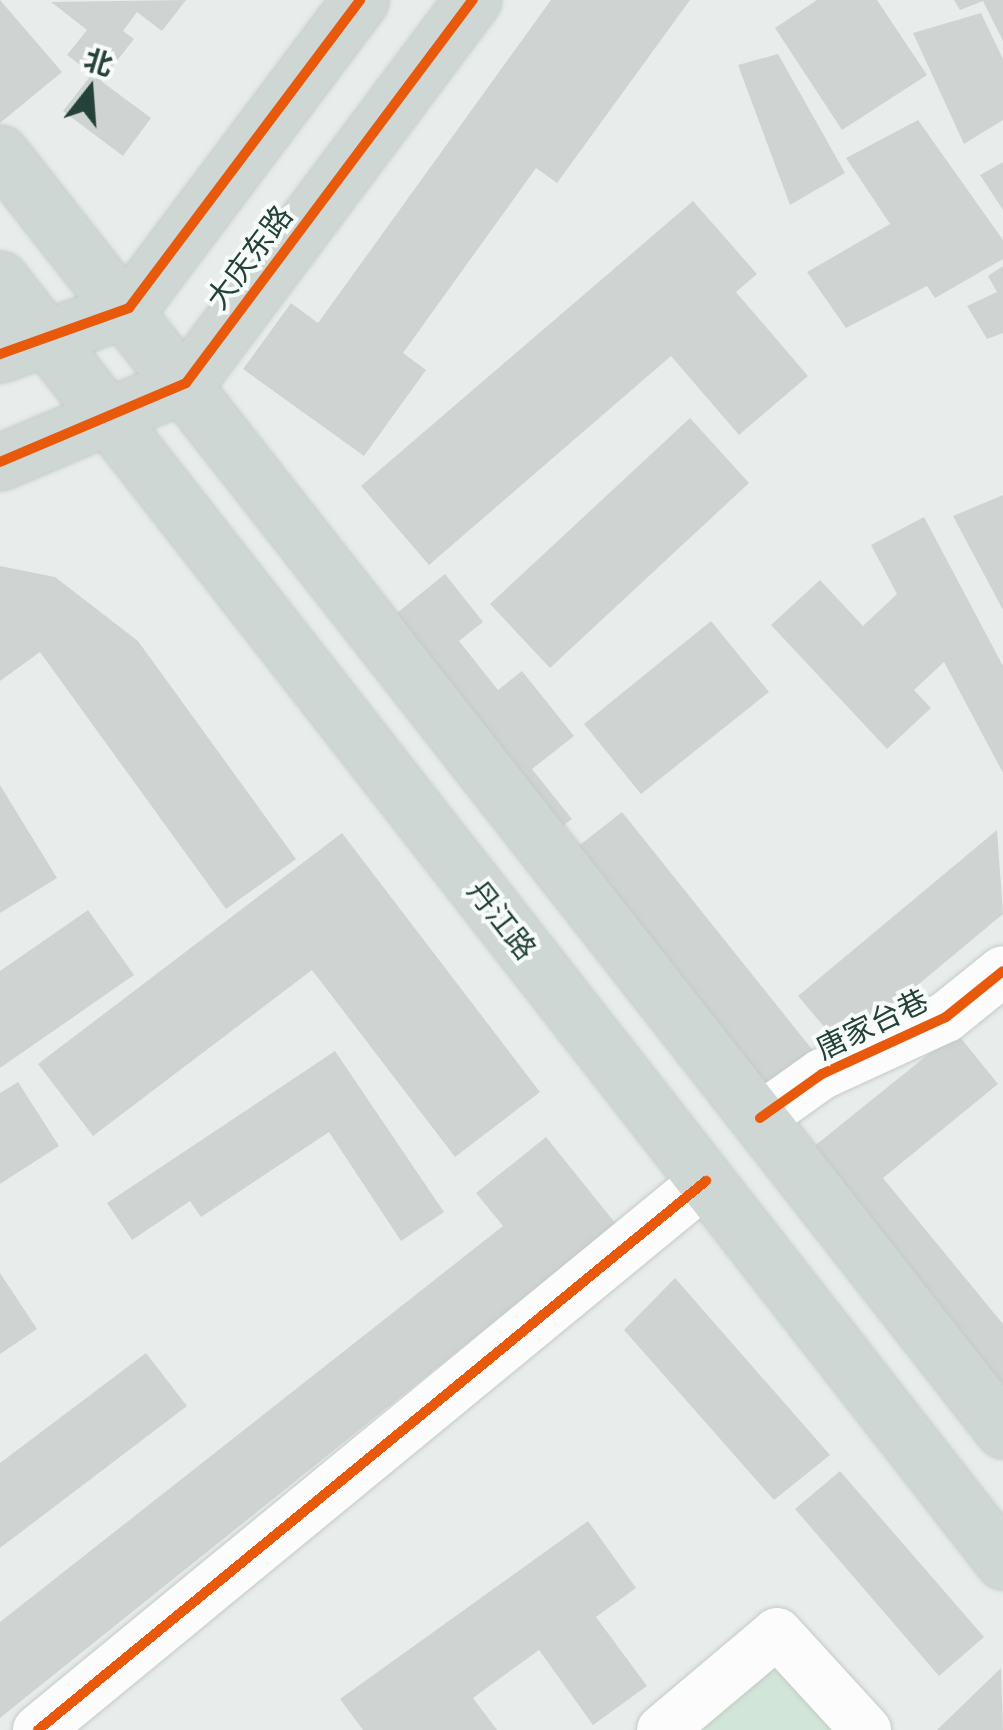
<!DOCTYPE html>
<html>
<head>
<meta charset="utf-8">
<style>
	body { margin:0 }
	#map { position:relative; width:1003px; height:1730px; overflow:hidden; background:#e8edeb; font-family:"Noto Sans","Noto Sans SC",sans-serif }
	div>[style] { position:absolute }
	[style*='--x'] { left:calc(var(--x)*1px); top:calc(var(--y)*1px); width:calc(var(--w)*1px); rotate:calc(var(--a)*1deg) }
	.green>* { inset:0; background:#d1e6d8 }
	.building>* { inset:0; background:#cfd4d2 }
	.roads { filter:drop-shadow(0 0 2px #c5cac8) drop-shadow(0 0 2px #c5cac8) }
	.minor>* { height:50px; margin:-25px; padding:0 25px; transform-origin:25px; border-radius:25px; background:#fcfcfc }
	.major>* { height:55px; margin:-27.5px; padding:0 27.5px; transform-origin:27.5px; border-radius:27.5px; background:#cfd7d5 }
	.cycleway>* { height:10px; margin:-5px; padding:0 5px; transform-origin:5px; border-radius:5px; background:#e8590c }
	span { translate:-50% -50%; white-space:nowrap; text-align:center; line-height:1.15; -webkit-text-stroke:8px #f7fbf9; paint-order:stroke }
	.street-label { font-size:30px; color:#24423a }
	.north { position:absolute; left:40px; top:40px; width:100px; height:100px; -webkit-text-stroke:8px #f7fbf9; paint-order:stroke; rotate:17deg; font-size:28px; font-weight:700; line-height:40px; text-align:center; color:#24423a }
	.north::after { content:''; display:block; margin:auto; width:35px; height:45px; background:#24423a; clip-path:polygon(50% 0,100% 100%,50% 72%,0 100%) }
</style>
</head>
<body>
<div id="map">
	<div class="green">
		<i style="clip-path:polygon(777px 1633px,866px 1730px,662px 1730px)"></i>
	</div>
	<div class="building">
		<i style="clip-path:polygon(0 0,62px 72px,0 123px)"></i>
		<i style="clip-path:polygon(186px 0,162px 31px,137px 12px,123px 31px,134px 39px,101px 81px,151px 118px,123px 156px,63px 111px,92px 74px,67px 55px,87px 30px,51px 2px)"></i>
		<i style="clip-path:polygon(551px 0,690px 0,557px 183px,536px 168px,403px 353px,426px 370px,364px 456px,243px 369px,291px 303px,318px 323px)"></i>
		<i style="clip-path:polygon(817px 0,877px 0,927px 75px,842px 130px,775px 28px)"></i>
		<i style="clip-path:polygon(954px 0,1003px 0,1003px 41px,983px 1px,960px 10px)"></i>
		<i style="clip-path:polygon(981px 13px,1003px 59px,1003px 120px,964px 144px,913px 33px)"></i>
		<i style="clip-path:polygon(778px 54px,845px 173px,790px 205px,738px 65px)"></i>
		<i style="clip-path:polygon(918px 120px,1003px 240px,1003px 259px,935px 298px,927px 286px,846px 328px,807px 272px,890px 224px,846px 158px)"></i>
		<i style="clip-path:polygon(1003px 162px,1003px 210px,980px 175px)"></i>
		<i style="clip-path:polygon(693px 201px,757px 274px,736px 292px,808px 376px,739px 435px,671px 356px,429px 565px,361px 486px)"></i>
		<i style="clip-path:polygon(1003px 266px,1003px 333px,987px 339px,967px 306px,997px 292px,988px 276px)"></i>
		<i style="clip-path:polygon(690px 418px,749px 483px,550px 668px,490px 604px)"></i>
		<i style="clip-path:polygon(1003px 495px,1003px 610px,953px 516px)"></i>
		<i style="clip-path:polygon(924px 517px,1003px 666px,1003px 773px,944px 662px,914px 690px,931px 708px,887px 749px,771px 625px,820px 580px,863px 626px,897px 594px,871px 545px)"></i>
		<i style="clip-path:polygon(0 566px,55px 577px,138px 641px,296px 859px,226px 909px,40px 652px,0 681px)"></i>
		<i style="clip-path:polygon(445px 574px,483px 622px,459px 641px,498px 690px,522px 671px,574px 736px,532px 769px,572px 819px,560px 828px,392px 617px)"></i>
		<i style="clip-path:polygon(711px 621px,769px 692px,641px 794px,584px 724px)"></i>
		<i style="clip-path:polygon(0 785px,57px 878px,0 913px)"></i>
		<i style="clip-path:polygon(622px 812px,815px 1053px,764px 1098px,571px 852px)"></i>
		<i style="clip-path:polygon(997px 830px,1003px 914px,842px 1048px,798px 996px)"></i>
		<i style="clip-path:polygon(342px 833px,540px 1092px,455px 1157px,312px 970px,93px 1136px,38px 1064px)"></i>
		<i style="clip-path:polygon(88px 910px,134px 975px,0 1068px,0 971px)"></i>
		<i style="clip-path:polygon(956px 1032px,998px 1084px,883px 1178px,1003px 1324px,1003px 1392px,807px 1152px)"></i>
		<i style="clip-path:polygon(335px 1051px,444px 1212px,401px 1241px,329px 1132px,201px 1217px,190px 1201px,132px 1240px,107px 1203px)"></i>
		<i style="clip-path:polygon(18px 1082px,59px 1146px,0 1184px,0 1093px)"></i>
		<i style="clip-path:polygon(546px 1137px,616px 1224px,0 1718px,0 1622px,503px 1226px,476px 1193px)"></i>
		<i style="clip-path:polygon(0 1273px,37px 1329px,0 1354px)"></i>
		<i style="clip-path:polygon(675px 1278px,830px 1455px,774px 1500px,624px 1330px)"></i>
		<i style="clip-path:polygon(146px 1353px,187px 1406px,0 1548px,0 1463px)"></i>
		<i style="clip-path:polygon(840px 1471px,984px 1637px,939px 1676px,795px 1509px)"></i>
		<i style="clip-path:polygon(588px 1521px,636px 1588px,596px 1617px,647px 1686px,593px 1725px,539px 1650px,473px 1698px,497px 1730px,363px 1730px,340px 1699px)"></i>
		<i style="clip-path:polygon(1001px 1668px,1003px 1730px,937px 1730px)"></i>
	</div>
	<div class="roads">
		<div class="minor">
			<i style="--x:760;--y:1118;--w:76;--a:-35.4"></i>
			<i style="--x:822;--y:1074;--w:136;--a:-24.7"></i>
			<i style="--x:946;--y:1017;--w:73;--a:-38.9"></i>
			<i style="--x:38;--y:1730;--w:865;--a:-39.42"></i>
			<i style="--x:662;--y:1730;--w:150;--a:-40.1"></i>
			<i style="--x:777;--y:1633;--w:132;--a:47.5"></i>
		</div>
		<div class="major">
			<i style="--x:0;--y:153;--w:1624;--a:51.85"></i>
			<i style="--x:0;--y:279;--w:1628;--a:51.96"></i>
			<i style="--x:0;--y:354;--w:137;--a:-19.6"></i>
			<i style="--x:129;--y:308;--w:385;--a:-53.1"></i>
			<i style="--x:0;--y:462;--w:202;--a:-23"></i>
			<i style="--x:186;--y:383;--w:479;--a:-53.2"></i>
		</div>
	</div>
	<div class="cycleway">
		<i style="--x:0;--y:354;--w:137;--a:-19.6"></i>
		<i style="--x:129;--y:308;--w:385;--a:-53.1"></i>
		<i style="--x:0;--y:462;--w:202;--a:-23"></i>
		<i style="--x:186;--y:383;--w:479;--a:-53.2"></i>
		<i style="--x:760;--y:1118;--w:76;--a:-35.4"></i>
		<i style="--x:822;--y:1074;--w:136;--a:-24.7"></i>
		<i style="--x:946;--y:1017;--w:73;--a:-38.9"></i>
		<i style="--x:38;--y:1730;--w:865;--a:-39.42"></i>
	</div>
	<div class="street-label">
		<span style="left:249px;top:257px;rotate:-53deg">大庆东路</span>
		<span style="left:502px;top:920px;rotate:52deg">丹江路</span>
		<span style="left:872px;top:1024px;rotate:-26deg">唐家台巷</span>
	</div>
	<div class="north">北</div>
</div>
</body>
</html>
